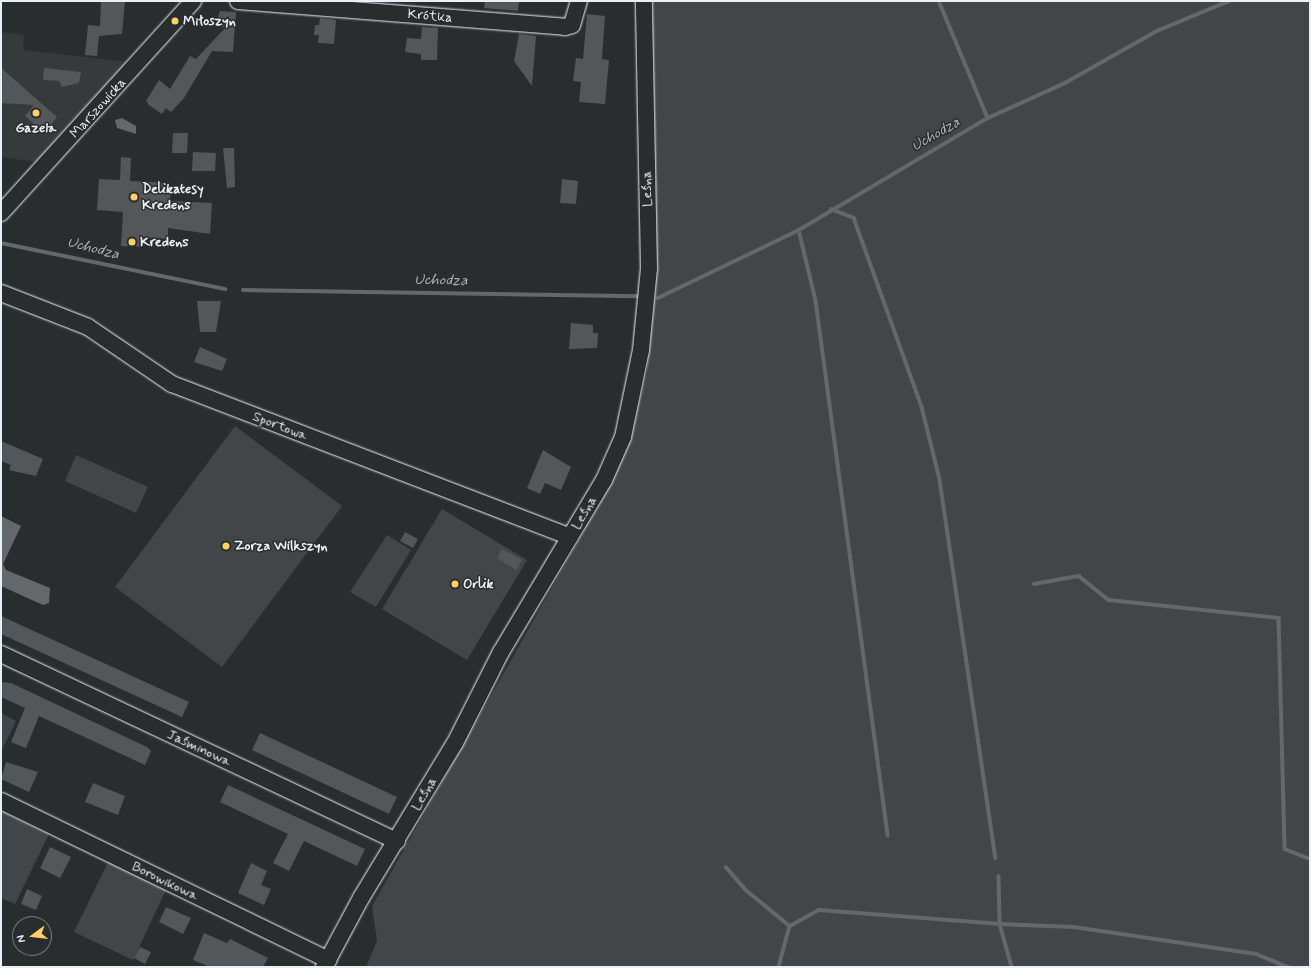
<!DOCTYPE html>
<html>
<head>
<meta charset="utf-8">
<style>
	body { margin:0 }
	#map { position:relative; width:1311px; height:968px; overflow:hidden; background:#2a2d2e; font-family:Mynerve,sans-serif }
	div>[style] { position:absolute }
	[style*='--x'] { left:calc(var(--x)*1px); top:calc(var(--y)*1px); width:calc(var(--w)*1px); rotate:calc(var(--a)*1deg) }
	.built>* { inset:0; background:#363a3b }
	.green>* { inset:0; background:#424648 }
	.water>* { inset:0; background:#63686b }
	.stream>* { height:3.5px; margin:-1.75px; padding:0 1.75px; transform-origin:1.75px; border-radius:1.75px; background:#63686b }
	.building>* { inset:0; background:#535759 }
	.roads { filter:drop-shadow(0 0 1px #e8f1f8) drop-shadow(0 0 1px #e8f1f8) }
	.minor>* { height:16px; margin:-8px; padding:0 8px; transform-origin:8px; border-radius:8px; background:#2a2d2e }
	.dots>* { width:11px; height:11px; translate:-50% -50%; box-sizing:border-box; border:2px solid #2a2d2e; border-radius:50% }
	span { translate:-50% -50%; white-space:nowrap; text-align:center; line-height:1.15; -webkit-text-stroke:3px #2a2d2e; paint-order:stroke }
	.street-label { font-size:14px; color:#e8f1f8 }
	.poi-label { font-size:14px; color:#e8f1f8; font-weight:700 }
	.left { translate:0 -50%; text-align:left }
	.water-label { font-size:15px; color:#acb3b9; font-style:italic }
	.frame { position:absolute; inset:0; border:2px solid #e8f1f8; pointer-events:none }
	.north { position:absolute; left:12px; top:916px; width:40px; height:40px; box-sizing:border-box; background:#2a2d2e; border:1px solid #767b7f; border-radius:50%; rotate:255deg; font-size:11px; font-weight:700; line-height:16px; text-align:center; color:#e8f1f8 }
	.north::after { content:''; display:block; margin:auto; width:14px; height:18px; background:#ffd166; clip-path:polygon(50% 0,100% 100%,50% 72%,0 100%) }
</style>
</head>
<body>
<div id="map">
	<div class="built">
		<i style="clip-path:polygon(1px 32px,24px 35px,23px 50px,129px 62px,37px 162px,1px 157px)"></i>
	</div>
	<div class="green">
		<i style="clip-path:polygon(650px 1px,1310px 1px,1310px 967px,366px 967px,377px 941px,372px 906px,610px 485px,631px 432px,647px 372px,654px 291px)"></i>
		<i style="clip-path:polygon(235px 426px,342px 506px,222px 667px,115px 587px)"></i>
		<i style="clip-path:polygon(76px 455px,148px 487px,136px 513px,65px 481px)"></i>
		<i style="clip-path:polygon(442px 509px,527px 560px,467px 660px,382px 609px)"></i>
		<i style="clip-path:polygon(387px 535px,411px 550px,376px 607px,350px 592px)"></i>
		<i style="clip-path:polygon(1px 713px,16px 721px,1px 752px)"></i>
		<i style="clip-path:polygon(1px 811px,49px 834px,15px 904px,1px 898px)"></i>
		<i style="clip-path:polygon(108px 862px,166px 890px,133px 960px,74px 932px)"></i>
	</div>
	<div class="water">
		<i style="clip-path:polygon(122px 118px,136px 126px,136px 134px,117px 128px,115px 120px)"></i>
		<i style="clip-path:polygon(1px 516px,21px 526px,3px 564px,6px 570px,50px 588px,49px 603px,43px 605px,1px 586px)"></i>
	</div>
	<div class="stream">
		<i style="--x:939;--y:1;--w:127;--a:67.3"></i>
		<i style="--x:831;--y:209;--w:25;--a:21"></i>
		<i style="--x:854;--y:218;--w:201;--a:70.2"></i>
		<i style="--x:922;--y:407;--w:75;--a:76.1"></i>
		<i style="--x:940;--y:480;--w:382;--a:81.6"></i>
		<i style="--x:799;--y:230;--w:73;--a:76.5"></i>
		<i style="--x:816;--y:301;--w:539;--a:82.32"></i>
		<i style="--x:1;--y:243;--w:229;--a:11.6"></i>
		<i style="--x:243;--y:290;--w:396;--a:0.9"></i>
		<i style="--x:658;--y:298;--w:157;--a:-25.7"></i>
		<i style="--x:799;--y:230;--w:220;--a:-30.7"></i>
		<i style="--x:988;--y:118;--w:85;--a:-24.4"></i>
		<i style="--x:1065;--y:83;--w:106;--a:-29.5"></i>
		<i style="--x:1157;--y:31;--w:78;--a:-22.6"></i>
		<i style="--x:1034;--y:584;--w:46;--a:-10.1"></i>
		<i style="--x:1079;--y:576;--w:38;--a:39"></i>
		<i style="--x:1109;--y:600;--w:171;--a:6"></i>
		<i style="--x:1279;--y:618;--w:231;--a:88.5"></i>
		<i style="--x:1285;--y:849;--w:24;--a:22"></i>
		<i style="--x:726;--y:867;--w:30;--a:49"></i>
		<i style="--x:746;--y:890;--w:57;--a:39.3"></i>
		<i style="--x:790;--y:926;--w:42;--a:105"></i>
		<i style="--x:999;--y:876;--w:48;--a:88.8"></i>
		<i style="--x:1000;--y:924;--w:74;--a:2.3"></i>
		<i style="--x:1074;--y:927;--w:184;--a:8.4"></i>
		<i style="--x:1256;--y:954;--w:35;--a:22"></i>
		<i style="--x:790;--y:926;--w:33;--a:-29"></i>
		<i style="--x:819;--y:910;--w:182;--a:4.4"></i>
		<i style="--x:1000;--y:924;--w:45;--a:74.4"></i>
	</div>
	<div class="building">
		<i style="clip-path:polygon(101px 1px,125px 1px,122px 34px,99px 36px,97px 56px,85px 55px,88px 25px,100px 26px)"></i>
		<i style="clip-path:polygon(485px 1px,519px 1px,518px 11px,484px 8px)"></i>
		<i style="clip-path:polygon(220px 11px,236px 12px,233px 52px,212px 51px,184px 98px,171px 112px,166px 108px,162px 114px,149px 105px,146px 101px,159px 80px,170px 89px,190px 56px,196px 59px,226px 27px,215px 26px)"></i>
		<i style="clip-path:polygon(587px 14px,605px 16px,602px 59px,609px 60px,605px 104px,579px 102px,581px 82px,573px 81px,576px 58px,583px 59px)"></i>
		<i style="clip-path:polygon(320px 18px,336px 20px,334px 44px,318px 43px,319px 35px,314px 35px,315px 25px,319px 25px)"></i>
		<i style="clip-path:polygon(422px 27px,438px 28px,437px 60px,421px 60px,421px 54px,405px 52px,407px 38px,421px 39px)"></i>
		<i style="clip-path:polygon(519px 34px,536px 36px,532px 86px,514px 61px)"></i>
		<i style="clip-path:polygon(1px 68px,57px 117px,44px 133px,25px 116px,34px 105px,1px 103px)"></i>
		<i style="clip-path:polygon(44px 68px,81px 72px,79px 83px,62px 87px,59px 81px,43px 80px)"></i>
		<i style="clip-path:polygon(173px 133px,188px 133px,187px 153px,172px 153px)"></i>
		<i style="clip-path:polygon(223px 148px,234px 148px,235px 187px,227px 188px)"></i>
		<i style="clip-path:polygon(193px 152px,216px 153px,215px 171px,192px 171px)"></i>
		<i style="clip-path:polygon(121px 157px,131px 158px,130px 181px,170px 183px,170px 201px,212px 203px,210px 234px,168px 228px,168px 239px,143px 237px,143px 247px,121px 246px,123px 212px,97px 210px,99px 179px,120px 180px)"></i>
		<i style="clip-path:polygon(562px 179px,578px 181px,576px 204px,560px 203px)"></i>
		<i style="clip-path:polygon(197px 301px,221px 301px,216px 332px,200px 332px)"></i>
		<i style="clip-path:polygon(571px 323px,593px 325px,593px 333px,598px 333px,597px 348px,569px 349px)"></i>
		<i style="clip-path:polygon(200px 347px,227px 359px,222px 371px,194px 362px)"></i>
		<i style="clip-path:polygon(1px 441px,43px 459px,36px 476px,9px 470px,11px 465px,1px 461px)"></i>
		<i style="clip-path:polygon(543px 450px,571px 467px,561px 490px,545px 483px,540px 494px,527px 488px)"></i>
		<i style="clip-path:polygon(405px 532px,418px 539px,413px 548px,400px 541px)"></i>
		<i style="clip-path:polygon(502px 549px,522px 560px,516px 570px,497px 558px)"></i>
		<i style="clip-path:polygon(1px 616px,189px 702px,182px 717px,1px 634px)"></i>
		<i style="clip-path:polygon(1px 682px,11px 683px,147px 747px,151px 751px,145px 765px,39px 716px,26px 748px,11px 742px,25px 708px,1px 697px)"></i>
		<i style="clip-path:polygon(260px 733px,397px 797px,389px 814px,252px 750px)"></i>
		<i style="clip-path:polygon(6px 762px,38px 772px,29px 792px,1px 779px)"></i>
		<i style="clip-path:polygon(93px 783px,125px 796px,118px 815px,85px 802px)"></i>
		<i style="clip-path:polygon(228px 785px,365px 849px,357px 866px,304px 841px,289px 871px,273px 863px,288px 834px,220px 802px)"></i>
		<i style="clip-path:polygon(50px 847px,71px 857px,60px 878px,40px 868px)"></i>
		<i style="clip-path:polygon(251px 863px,267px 871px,261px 885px,271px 889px,264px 905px,238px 893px)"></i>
		<i style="clip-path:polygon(27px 889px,42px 896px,36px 910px,21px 904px)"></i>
		<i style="clip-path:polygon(166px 907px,191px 918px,183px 934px,159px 922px)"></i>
		<i style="clip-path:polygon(204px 933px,227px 943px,230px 939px,268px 958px,263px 967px,210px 967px,193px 960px)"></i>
		<i style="clip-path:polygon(140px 947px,151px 952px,145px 964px,134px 958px)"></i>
	</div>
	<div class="roads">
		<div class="minor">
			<i style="--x:238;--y:1;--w:328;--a:4.5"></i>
			<i style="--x:565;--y:27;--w:7;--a:-16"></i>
			<i style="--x:572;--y:25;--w:25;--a:-74"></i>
			<i style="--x:1;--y:213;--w:286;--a:-47.8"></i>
			<i style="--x:1;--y:293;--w:93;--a:21.3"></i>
			<i style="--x:88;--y:327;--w:102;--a:34.2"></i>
			<i style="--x:172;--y:384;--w:426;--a:21"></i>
			<i style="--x:1;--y:654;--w:438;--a:25.3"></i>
			<i style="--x:1;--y:801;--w:364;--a:25.9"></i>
			<i style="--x:324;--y:967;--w:78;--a:-61.8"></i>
			<i style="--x:361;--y:898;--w:181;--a:-58.8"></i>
			<i style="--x:455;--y:743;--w:102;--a:-63.2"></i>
			<i style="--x:501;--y:652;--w:200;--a:-59.1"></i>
			<i style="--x:604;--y:480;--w:47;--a:-66.2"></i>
			<i style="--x:623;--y:437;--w:89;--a:-78.3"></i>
			<i style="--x:641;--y:350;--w:81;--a:-84.4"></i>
			<i style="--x:649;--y:269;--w:268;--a:-91.1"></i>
		</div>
	</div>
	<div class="dots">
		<i style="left:175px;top:21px;background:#ffd166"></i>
		<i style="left:36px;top:113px;background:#ffd166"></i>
		<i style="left:134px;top:197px;background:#ffd166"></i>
		<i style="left:132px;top:242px;background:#ffd166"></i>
		<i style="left:226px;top:546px;background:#ffd166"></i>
		<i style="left:455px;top:584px;background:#ffd166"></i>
	</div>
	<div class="street-label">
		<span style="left:430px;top:16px;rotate:5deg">Krótka</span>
		<span style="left:98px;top:108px;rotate:-48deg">Marszowicka</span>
		<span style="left:647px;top:189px;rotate:-91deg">Leśna</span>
		<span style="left:280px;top:426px;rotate:21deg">Sportowa</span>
		<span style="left:584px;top:513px;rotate:-59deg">Leśna</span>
		<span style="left:199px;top:748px;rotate:25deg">Jaśminowa</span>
		<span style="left:424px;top:794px;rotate:-59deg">Leśna</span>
		<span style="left:165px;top:881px;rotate:26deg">Borowikowa</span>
	</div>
	<div class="poi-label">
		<span class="left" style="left:183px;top:21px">Miłoszyn</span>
		<span style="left:36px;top:128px">Gazela</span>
		<span class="left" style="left:142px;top:197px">Delikatesy<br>Kredens</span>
		<span class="left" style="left:140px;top:242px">Kredens</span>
		<span class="left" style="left:234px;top:546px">Zorza Wilkszyn</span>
		<span class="left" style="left:463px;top:584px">Orlik</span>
	</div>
	<div class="water-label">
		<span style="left:936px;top:135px;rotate:-30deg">Uchodza</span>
		<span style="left:93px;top:249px;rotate:14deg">Uchodza</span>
		<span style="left:441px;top:281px;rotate:1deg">Uchodza</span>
	</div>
	<div class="frame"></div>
	<div class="north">N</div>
</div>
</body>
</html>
